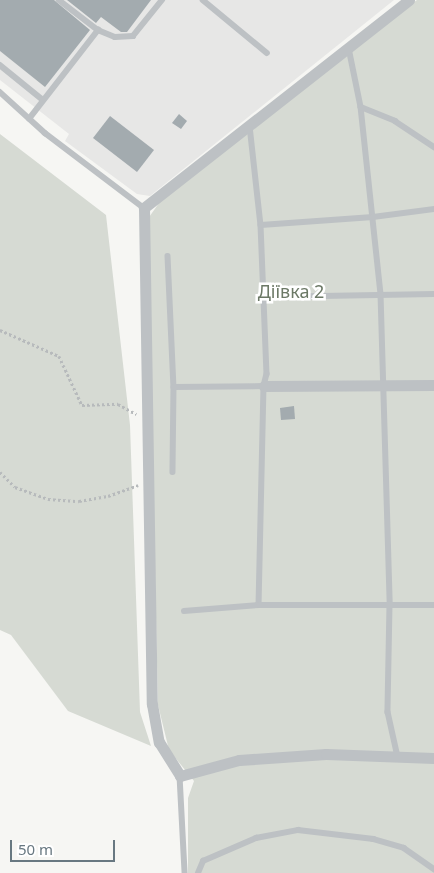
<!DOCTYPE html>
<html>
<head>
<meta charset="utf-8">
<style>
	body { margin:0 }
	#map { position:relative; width:434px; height:873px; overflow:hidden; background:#f6f6f3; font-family:"Noto Sans",sans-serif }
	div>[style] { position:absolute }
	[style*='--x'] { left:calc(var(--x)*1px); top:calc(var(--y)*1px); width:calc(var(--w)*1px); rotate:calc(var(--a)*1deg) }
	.built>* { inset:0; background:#e7e7e6 }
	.green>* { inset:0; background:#d6dad3 }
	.building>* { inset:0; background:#a3abaf }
	.path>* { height:2.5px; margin-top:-1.25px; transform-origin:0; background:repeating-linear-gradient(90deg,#b7babc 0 2.5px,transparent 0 5px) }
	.service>* { height:5.5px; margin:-2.75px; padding:0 2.75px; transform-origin:2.75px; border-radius:2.75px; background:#bdc1c4 }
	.minor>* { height:11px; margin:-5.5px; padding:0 5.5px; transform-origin:5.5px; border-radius:5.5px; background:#bdc1c4 }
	span { translate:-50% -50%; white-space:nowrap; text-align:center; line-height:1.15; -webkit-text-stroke:5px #fff; paint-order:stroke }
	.park-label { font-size:18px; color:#6c7966 }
	.scale { position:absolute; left:10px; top:840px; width:105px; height:22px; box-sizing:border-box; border:2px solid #687881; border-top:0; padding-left:6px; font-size:15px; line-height:18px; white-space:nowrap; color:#687881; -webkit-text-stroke:4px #fff; paint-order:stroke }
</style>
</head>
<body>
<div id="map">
	<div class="built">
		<i style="clip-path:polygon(0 0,394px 0,150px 196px,137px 194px,65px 141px,69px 134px,0 80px)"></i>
	</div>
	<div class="green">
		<i style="clip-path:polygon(417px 0,434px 0,434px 873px,188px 873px,188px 798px,194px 781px,169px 750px,158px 705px,147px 220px,164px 196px,366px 37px)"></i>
		<i style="clip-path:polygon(0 134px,106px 215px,130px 425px,140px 712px,151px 746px,68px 711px,11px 635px,0 630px)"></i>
	</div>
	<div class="building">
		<i style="clip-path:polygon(0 0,54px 0,90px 30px,45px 87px,0 51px)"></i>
		<i style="clip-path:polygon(67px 0,151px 0,127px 32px,121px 32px,101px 17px,96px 23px)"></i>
		<i style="clip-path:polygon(179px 114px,187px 121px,181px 129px,172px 123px)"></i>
		<i style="clip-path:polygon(110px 116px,154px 150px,137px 172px,93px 138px)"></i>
		<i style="clip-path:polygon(294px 406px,295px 419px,281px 420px,280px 408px)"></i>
	</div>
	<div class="path">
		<i style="--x:0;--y:330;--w:64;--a:23.8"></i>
		<i style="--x:59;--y:356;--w:54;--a:64.9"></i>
		<i style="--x:82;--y:405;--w:36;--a:-2"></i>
		<i style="--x:118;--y:404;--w:21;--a:29"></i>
		<i style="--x:0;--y:472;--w:21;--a:45"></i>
		<i style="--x:15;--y:487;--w:35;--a:20"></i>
		<i style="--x:48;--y:499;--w:31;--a:4"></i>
		<i style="--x:79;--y:501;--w:29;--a:-10"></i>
		<i style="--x:108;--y:496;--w:32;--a:-20"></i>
	</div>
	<div class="service">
		<i style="--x:59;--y:0;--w:49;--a:37.6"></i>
		<i style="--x:98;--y:30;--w:18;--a:22"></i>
		<i style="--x:115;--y:37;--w:18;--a:-3"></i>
		<i style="--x:133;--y:36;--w:46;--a:-51.1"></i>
		<i style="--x:203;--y:0;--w:83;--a:39.6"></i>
		<i style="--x:349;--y:48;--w:60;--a:78.5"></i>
		<i style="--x:361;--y:107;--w:188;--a:83.9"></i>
		<i style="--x:381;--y:294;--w:311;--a:88.3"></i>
		<i style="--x:390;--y:605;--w:107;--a:91.1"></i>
		<i style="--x:388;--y:712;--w:46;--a:77.5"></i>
		<i style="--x:0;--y:65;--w:55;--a:39.1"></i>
		<i style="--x:0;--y:92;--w:61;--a:42.3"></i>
		<i style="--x:45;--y:133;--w:124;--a:37.1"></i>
		<i style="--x:361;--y:107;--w:37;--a:22"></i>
		<i style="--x:395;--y:121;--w:47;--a:33.7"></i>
		<i style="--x:29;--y:119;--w:113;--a:-52.2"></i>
		<i style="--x:250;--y:126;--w:100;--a:83.7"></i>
		<i style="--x:261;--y:225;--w:149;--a:87.7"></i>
		<i style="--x:267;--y:374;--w:12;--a:104"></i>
		<i style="--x:264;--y:386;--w:219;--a:91.3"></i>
		<i style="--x:261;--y:225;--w:112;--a:-4.1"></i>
		<i style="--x:373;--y:217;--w:62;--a:-7.5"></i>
		<i style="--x:168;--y:256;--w:131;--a:87.4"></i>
		<i style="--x:174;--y:387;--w:85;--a:90.7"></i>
		<i style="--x:265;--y:297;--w:169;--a:-1"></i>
		<i style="--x:174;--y:387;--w:90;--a:-0.6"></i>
		<i style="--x:184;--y:611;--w:75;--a:-4.6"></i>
		<i style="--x:259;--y:605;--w:175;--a:0"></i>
		<i style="--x:180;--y:776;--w:97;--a:87"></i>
		<i style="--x:198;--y:873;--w:13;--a:-67"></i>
		<i style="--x:203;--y:861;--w:58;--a:-23.5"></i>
		<i style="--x:256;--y:838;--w:43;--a:-10.8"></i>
		<i style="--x:298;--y:830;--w:76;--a:6.8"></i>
		<i style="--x:373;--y:839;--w:32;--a:16"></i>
		<i style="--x:404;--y:848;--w:37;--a:35"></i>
	</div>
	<div class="minor">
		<i style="--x:409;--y:0;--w:337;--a:141.9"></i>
		<i style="--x:144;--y:208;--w:496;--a:89.1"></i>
		<i style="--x:152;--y:704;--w:39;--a:80"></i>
		<i style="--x:159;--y:742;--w:40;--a:58"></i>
		<i style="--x:180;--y:776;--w:61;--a:-15.2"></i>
		<i style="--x:239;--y:760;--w:87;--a:-3.9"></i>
		<i style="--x:326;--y:754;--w:108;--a:2.1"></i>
		<i style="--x:264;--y:386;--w:170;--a:-0.3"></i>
	</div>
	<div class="park-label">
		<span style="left:291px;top:291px">Діївка 2</span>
	</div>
	<div class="scale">50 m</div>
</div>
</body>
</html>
